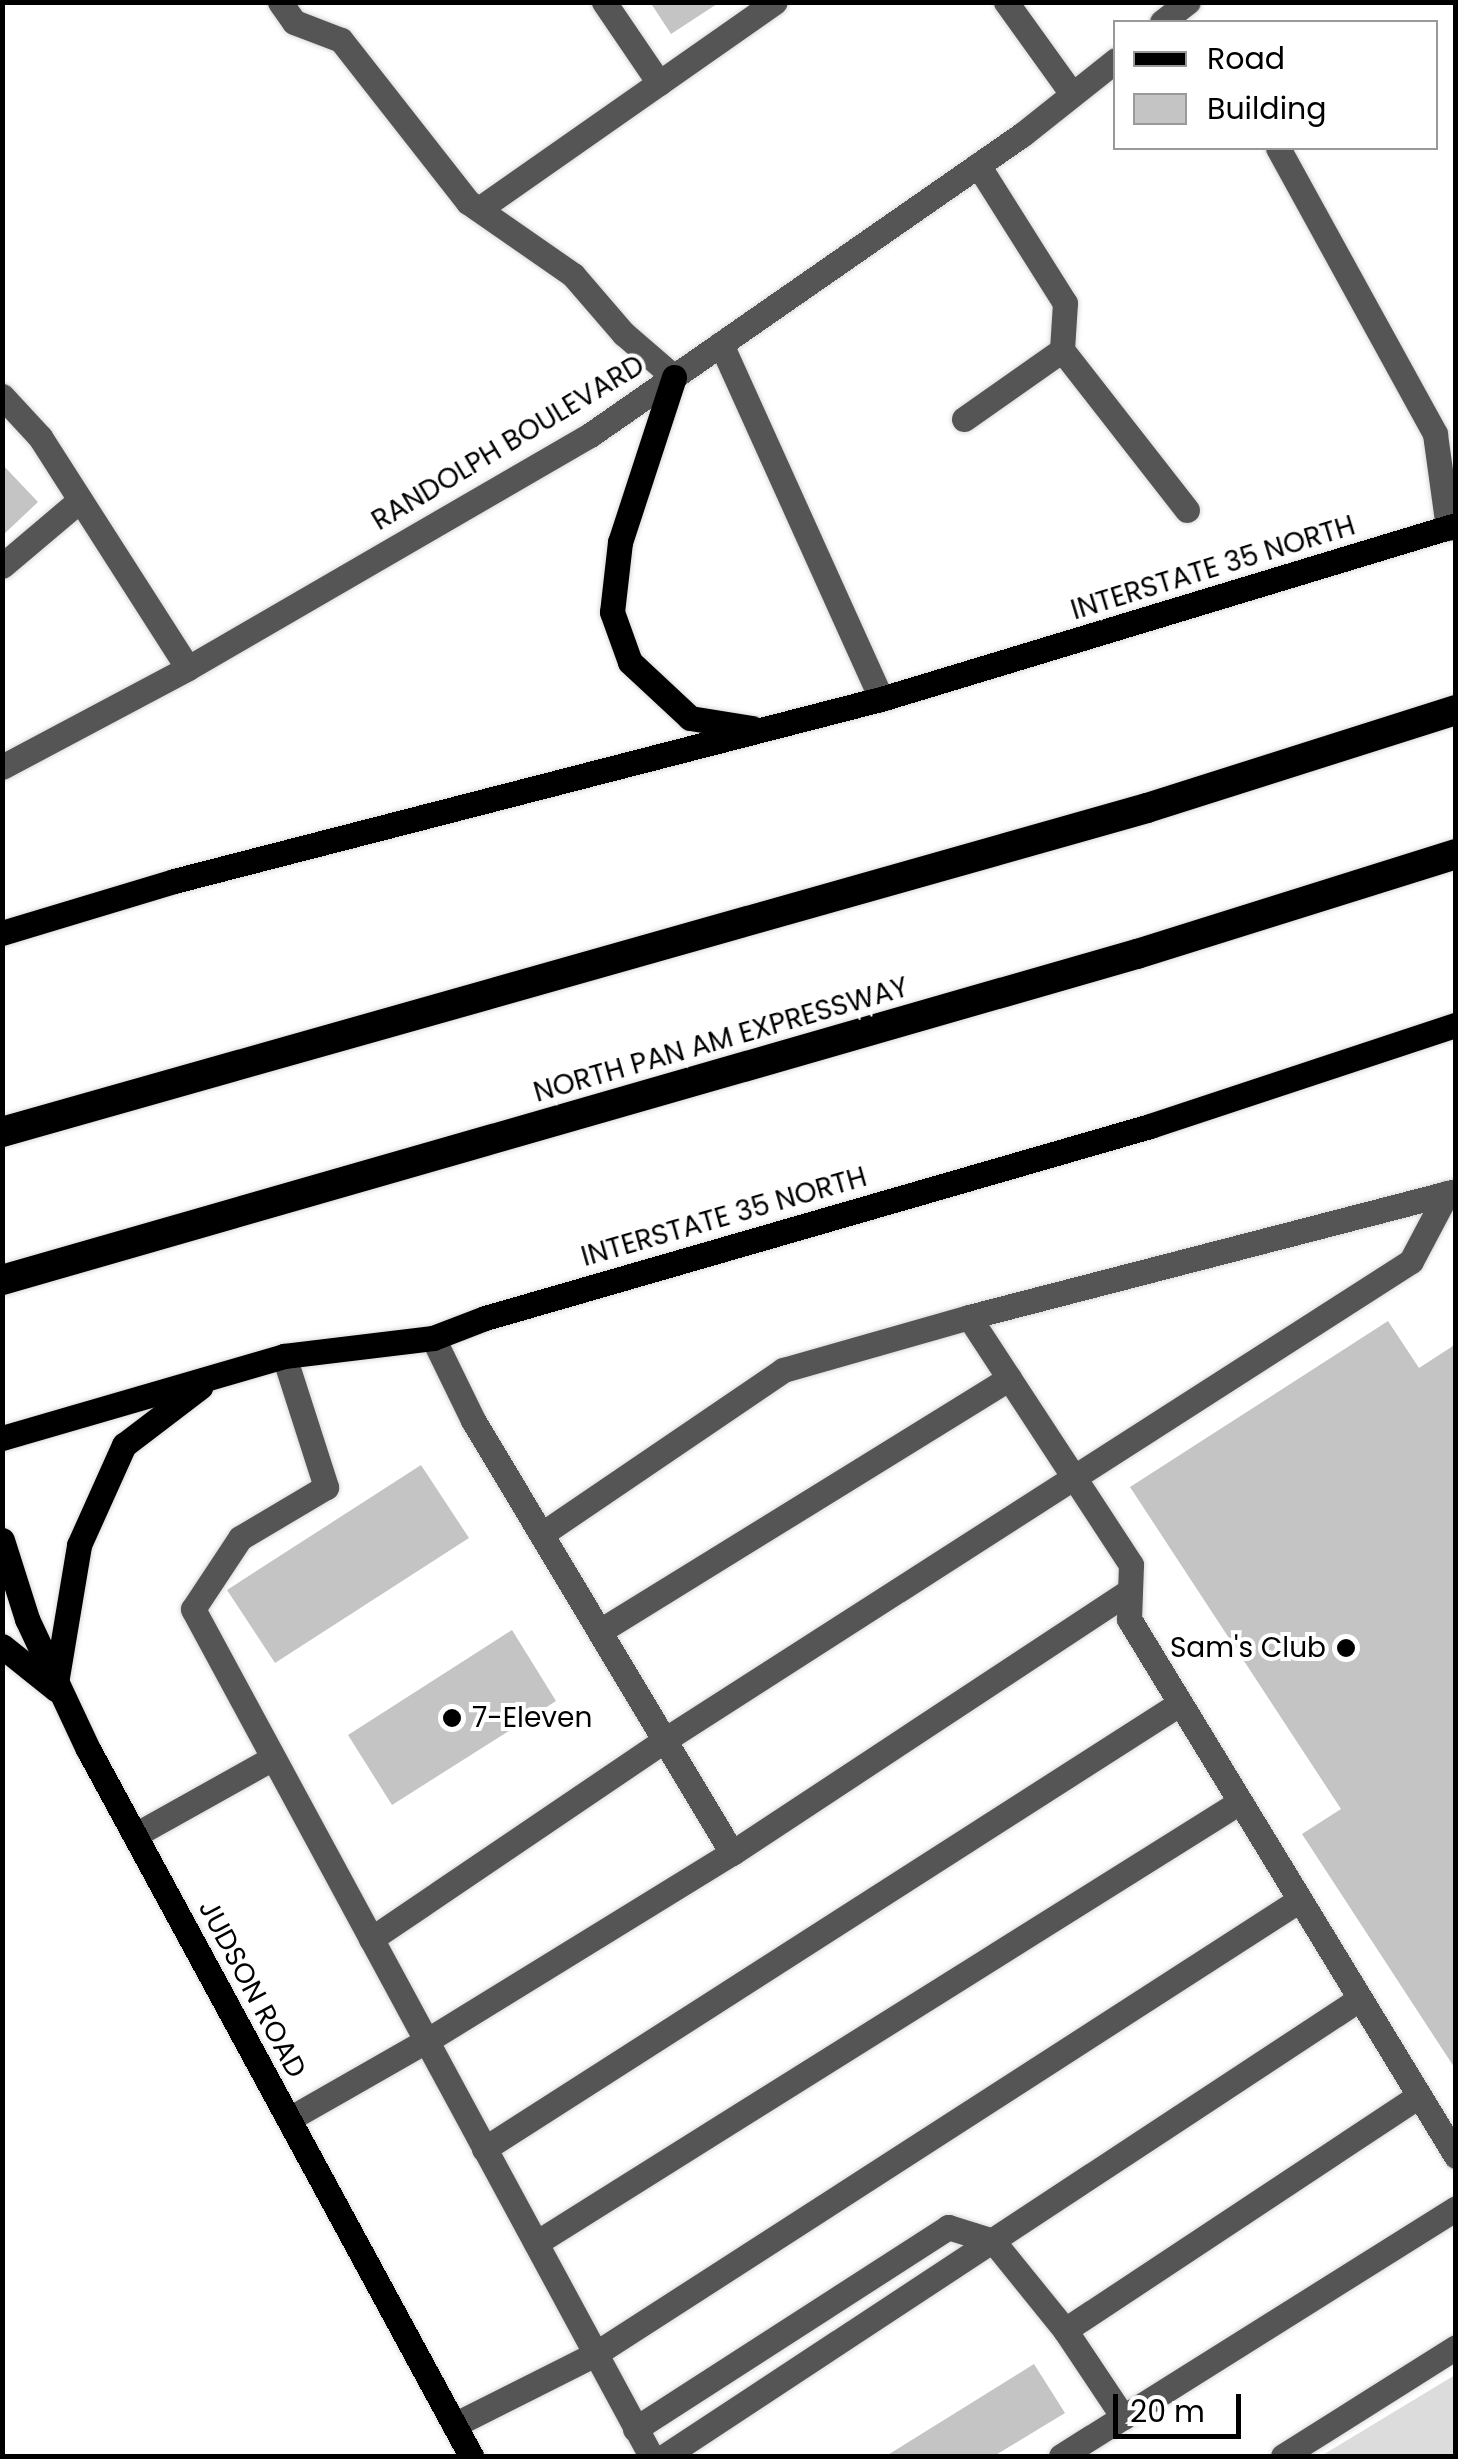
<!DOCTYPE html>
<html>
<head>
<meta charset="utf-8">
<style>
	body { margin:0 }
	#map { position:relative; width:1458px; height:2459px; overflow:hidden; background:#fff; font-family:Poppins,sans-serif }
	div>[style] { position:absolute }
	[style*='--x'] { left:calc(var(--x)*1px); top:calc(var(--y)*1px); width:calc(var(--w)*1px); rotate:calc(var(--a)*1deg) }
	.green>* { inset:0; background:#dcdcdc }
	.building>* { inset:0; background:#c4c4c4 }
	.roads { filter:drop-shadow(0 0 2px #dbdbdb) drop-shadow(0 0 2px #dbdbdb) }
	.minor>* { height:25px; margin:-12.5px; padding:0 12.5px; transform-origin:12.5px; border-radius:12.5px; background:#555 }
	.major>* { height:25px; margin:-12.5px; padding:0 12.5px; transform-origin:12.5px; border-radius:12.5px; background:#000 }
	.highway>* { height:30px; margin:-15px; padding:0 15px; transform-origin:15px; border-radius:15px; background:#000 }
	.dots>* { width:28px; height:28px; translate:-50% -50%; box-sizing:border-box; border:5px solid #fff; border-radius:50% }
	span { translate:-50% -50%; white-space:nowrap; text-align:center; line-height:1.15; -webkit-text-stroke:8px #fff; paint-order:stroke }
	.street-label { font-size:28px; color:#000 }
	.poi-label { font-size:28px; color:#000 }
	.right { translate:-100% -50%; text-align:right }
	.left { translate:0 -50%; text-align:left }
	.frame { position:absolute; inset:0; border:5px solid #000; pointer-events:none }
	.legend { position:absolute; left:1113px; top:20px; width:325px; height:130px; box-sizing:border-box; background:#fff; border:2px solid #999; margin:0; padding:12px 18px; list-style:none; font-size:30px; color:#000 }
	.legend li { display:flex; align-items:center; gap:20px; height:50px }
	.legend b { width:50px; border:2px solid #999 }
	.scale { position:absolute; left:1113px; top:2394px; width:128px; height:45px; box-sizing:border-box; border:5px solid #000; border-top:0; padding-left:12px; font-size:30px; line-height:35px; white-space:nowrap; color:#000; -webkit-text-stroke:8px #fff; paint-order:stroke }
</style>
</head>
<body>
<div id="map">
	<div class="green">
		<i style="clip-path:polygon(1455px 2375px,1455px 2456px,1321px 2456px)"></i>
	</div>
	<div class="building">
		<i style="clip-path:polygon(650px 2px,720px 2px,671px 34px)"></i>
		<i style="clip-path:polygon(2px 464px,38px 502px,2px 536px)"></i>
		<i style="clip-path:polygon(1388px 1321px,1419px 1368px,1456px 1344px,1456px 2070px,1302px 1834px,1341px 1809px,1130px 1487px)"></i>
		<i style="clip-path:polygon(421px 1465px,469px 1538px,275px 1663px,227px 1590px)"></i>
		<i style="clip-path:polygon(512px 1630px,556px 1701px,392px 1805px,348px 1735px)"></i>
		<i style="clip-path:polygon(1034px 2364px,1065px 2413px,994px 2456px,886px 2456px)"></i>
	</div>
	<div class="roads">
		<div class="minor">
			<i style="--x:280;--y:2;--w:24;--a:55"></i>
			<i style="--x:294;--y:22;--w:50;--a:21"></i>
			<i style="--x:341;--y:40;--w:206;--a:51.9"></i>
			<i style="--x:468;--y:202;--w:128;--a:34.8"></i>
			<i style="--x:573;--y:275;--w:78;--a:49.2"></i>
			<i style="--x:624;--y:334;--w:66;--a:40.7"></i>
			<i style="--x:604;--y:2;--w:98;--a:55.8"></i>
			<i style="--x:1006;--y:2;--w:113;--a:54.3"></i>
			<i style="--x:1162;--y:22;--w:33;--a:-38"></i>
			<i style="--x:1278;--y:148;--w:326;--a:61.2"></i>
			<i style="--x:1435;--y:434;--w:95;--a:82.1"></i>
			<i style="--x:978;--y:165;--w:163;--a:57.8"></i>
			<i style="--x:1065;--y:303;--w:47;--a:93.7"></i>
			<i style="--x:1062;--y:350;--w:203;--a:52"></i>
			<i style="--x:479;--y:209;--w:361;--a:-35"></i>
			<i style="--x:721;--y:344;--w:389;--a:65.7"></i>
			<i style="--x:2;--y:396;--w:56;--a:47.2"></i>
			<i style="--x:40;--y:437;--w:274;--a:57.4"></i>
			<i style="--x:964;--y:419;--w:120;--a:-35.1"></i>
			<i style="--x:2;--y:566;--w:102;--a:-40.2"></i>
			<i style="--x:2;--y:767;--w:211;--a:-28"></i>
			<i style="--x:188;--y:668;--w:465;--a:-30.1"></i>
			<i style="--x:590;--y:435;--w:527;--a:-34.81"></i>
			<i style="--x:1023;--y:134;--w:119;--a:-38.5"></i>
			<i style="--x:969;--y:1317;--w:503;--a:-14.51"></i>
			<i style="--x:284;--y:1356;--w:138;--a:72.2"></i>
			<i style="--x:326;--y:1487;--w:100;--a:149.3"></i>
			<i style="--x:240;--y:1538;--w:85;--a:123.5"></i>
			<i style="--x:193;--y:1609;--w:963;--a:61.6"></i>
			<i style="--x:542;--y:1534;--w:292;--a:-34.2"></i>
			<i style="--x:783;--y:1370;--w:193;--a:-15.9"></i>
			<i style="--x:969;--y:1317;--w:296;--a:56.8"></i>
			<i style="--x:1131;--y:1565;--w:54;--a:92.1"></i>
			<i style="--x:1129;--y:1619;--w:629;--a:58.66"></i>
			<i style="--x:600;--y:1631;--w:481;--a:-31.7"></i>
			<i style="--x:135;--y:1835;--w:158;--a:-29.2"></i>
			<i style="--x:732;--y:1853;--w:476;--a:-33.4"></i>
			<i style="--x:371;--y:1939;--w:356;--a:-34.1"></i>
			<i style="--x:666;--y:1739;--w:885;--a:-32.68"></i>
			<i style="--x:1411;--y:1261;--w:77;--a:-62.1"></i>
			<i style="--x:289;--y:2119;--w:158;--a:-29.7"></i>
			<i style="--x:426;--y:2041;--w:359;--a:-31.6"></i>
			<i style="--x:732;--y:1853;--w:505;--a:-120.89"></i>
			<i style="--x:473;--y:1420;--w:91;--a:-116"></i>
			<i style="--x:484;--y:2149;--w:825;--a:-32.63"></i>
			<i style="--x:536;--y:2243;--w:828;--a:-32.08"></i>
			<i style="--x:1065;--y:2330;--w:424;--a:-33.5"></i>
			<i style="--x:454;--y:2425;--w:158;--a:-26.7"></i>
			<i style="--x:595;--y:2354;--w:836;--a:-32.8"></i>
			<i style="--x:635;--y:2429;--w:373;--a:-32.8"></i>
			<i style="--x:948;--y:2227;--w:47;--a:17.3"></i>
			<i style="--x:993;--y:2241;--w:114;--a:51"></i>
			<i style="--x:1065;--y:2330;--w:105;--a:56.3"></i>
			<i style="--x:665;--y:2456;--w:831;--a:-33.36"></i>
			<i style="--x:1061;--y:2456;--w:466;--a:-32.1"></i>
			<i style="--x:1283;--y:2456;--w:204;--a:-32.2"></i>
		</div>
		<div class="major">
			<i style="--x:674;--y:377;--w:174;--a:108.1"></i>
			<i style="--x:620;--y:542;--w:70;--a:96.5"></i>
			<i style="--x:612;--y:612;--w:53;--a:70.2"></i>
			<i style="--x:630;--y:662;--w:82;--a:43"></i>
			<i style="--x:690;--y:718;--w:63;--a:9.2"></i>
			<i style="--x:2;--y:933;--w:180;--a:-16.8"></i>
			<i style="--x:174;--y:881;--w:730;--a:-14.44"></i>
			<i style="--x:881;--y:699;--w:601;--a:-16.84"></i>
			<i style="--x:2;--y:1438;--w:294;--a:-16.2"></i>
			<i style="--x:284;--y:1356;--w:150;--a:-6.9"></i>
			<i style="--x:433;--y:1338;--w:56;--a:-21"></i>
			<i style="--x:485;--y:1318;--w:692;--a:-16.1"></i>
			<i style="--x:1150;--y:1126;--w:322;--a:-18.3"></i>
			<i style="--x:2;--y:1540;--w:83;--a:72.4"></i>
			<i style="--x:27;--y:1619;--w:144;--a:64.9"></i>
			<i style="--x:88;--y:1749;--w:804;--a:61.55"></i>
			<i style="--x:2;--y:1646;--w:70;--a:38.7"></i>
			<i style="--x:56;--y:1683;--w:140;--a:-80.5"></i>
			<i style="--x:79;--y:1545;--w:110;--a:-65.8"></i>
			<i style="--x:124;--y:1445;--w:96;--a:-37.3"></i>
		</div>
		<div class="highway">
			<i style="--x:2;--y:1132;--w:1190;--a:-15.8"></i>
			<i style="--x:1147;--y:808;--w:324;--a:-17.6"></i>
			<i style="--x:2;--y:1280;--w:1181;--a:-16.03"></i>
			<i style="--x:1137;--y:954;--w:334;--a:-17.4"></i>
		</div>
	</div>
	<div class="dots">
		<i style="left:1346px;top:1648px;background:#000"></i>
		<i style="left:452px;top:1718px;background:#000"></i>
	</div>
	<div class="street-label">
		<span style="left:508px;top:443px;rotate:-31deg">RANDOLPH BOULEVARD</span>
		<span style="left:1213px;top:568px;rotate:-17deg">INTERSTATE 35 NORTH</span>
		<span style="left:721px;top:1040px;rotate:-16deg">NORTH PAN AM EXPRESSWAY</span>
		<span style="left:724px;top:1217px;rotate:-16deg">INTERSTATE 35 NORTH</span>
		<span style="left:252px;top:1989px;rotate:62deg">JUDSON ROAD</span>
	</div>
	<div class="poi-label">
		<span class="right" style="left:1326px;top:1648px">Sam's Club</span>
		<span class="left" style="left:472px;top:1718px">7-Eleven</span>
	</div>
	<div class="frame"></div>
	<ul class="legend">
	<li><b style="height:12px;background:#000"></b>Road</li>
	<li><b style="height:28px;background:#c4c4c4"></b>Building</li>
	</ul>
	<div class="scale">20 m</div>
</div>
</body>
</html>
